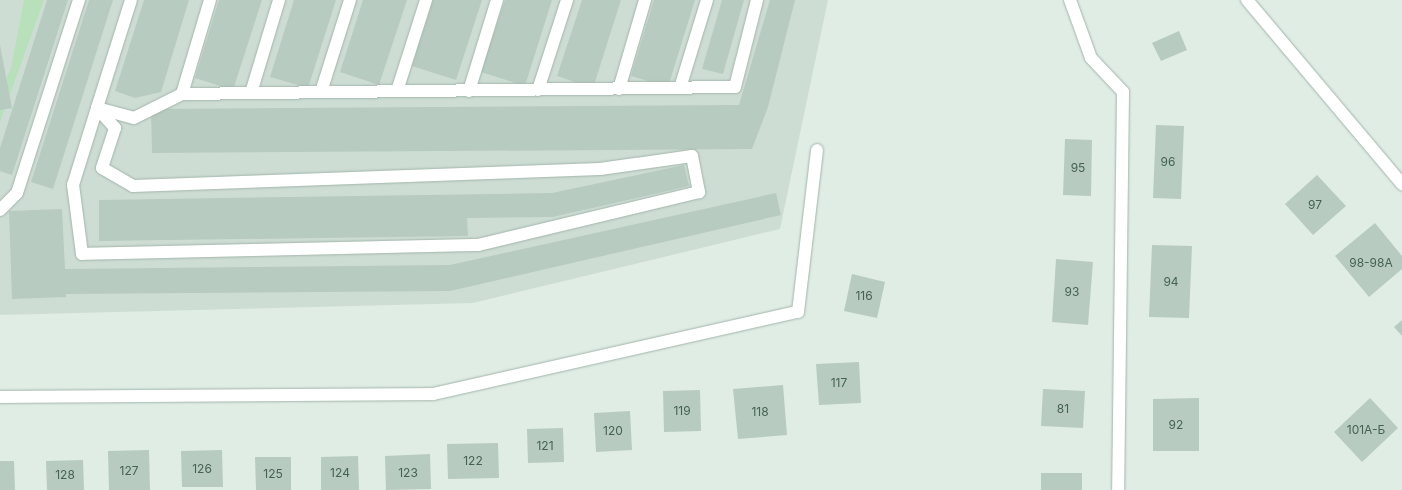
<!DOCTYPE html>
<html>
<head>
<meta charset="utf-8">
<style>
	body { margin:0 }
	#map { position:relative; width:1402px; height:490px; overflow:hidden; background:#e0ede5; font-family:Inter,sans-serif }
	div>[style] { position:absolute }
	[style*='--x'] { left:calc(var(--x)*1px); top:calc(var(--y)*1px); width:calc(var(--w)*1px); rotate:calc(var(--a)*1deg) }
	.built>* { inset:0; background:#ceddd4 }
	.green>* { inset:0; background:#b7e0bb }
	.building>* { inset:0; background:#b8cbc0 }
	.roads { filter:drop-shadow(0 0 1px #a2b5ab) drop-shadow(0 0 1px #a2b5ab) }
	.minor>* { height:12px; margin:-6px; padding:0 6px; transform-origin:6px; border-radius:6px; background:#fff }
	span { translate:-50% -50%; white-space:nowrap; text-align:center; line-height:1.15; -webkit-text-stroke:3px #f1f9f4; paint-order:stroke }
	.number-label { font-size:12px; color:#456255 }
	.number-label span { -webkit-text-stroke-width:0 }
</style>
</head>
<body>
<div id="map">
	<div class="built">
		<i style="clip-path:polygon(0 0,828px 0,780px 229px,473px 303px,0 315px)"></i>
	</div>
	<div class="green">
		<i style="clip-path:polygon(24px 0,44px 0,0 122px,0 93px,11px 68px)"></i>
	</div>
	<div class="building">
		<i style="clip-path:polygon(47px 0,68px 0,12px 175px,0 171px,0 148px)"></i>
		<i style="clip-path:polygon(89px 0,113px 0,53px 189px,31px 182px)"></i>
		<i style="clip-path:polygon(144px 0,189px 0,161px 92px,135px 98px,115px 91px)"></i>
		<i style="clip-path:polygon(219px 0,262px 0,233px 90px,195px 78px)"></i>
		<i style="clip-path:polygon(294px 0,336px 0,308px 88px,270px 77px)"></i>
		<i style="clip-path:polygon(363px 0,407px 0,379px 85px,340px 72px)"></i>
		<i style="clip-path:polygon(433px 0,482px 0,456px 80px,412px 66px)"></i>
		<i style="clip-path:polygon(505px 0,552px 0,525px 86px,481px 72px)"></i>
		<i style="clip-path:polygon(582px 0,621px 0,593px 88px,557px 76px)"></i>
		<i style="clip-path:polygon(654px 0,695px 0,668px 87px,631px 76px)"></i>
		<i style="clip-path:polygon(722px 0,744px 0,723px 74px,702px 69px)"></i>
		<i style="clip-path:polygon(770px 0,795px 0,768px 107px,752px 149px,152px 153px,151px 109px,739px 105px)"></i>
		<i style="clip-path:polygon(1179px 31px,1187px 50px,1161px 61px,1152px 43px)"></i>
		<i style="clip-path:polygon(0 45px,12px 108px,0 110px)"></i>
		<i style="clip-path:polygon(1156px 125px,1184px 126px,1181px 199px,1153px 198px)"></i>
		<i style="clip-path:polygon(1065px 139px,1092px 140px,1091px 196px,1063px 195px)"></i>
		<i style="clip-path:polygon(684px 165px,689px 186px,553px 217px,467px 218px,468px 236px,99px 241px,99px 200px,552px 193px)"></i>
		<i style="clip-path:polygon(1317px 175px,1346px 206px,1313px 235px,1285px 204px)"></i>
		<i style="clip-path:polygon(776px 193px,781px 215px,450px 291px,66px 294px,66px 297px,12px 299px,9px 211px,62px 209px,65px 269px,450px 265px)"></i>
		<i style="clip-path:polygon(1375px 223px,1402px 256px,1402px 269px,1369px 297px,1335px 256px)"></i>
		<i style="clip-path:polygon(1152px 245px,1192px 246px,1189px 318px,1149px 317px)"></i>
		<i style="clip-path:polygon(1056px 259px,1093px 262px,1088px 325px,1052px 322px)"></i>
		<i style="clip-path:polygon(852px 274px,885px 282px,877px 318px,844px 311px)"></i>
		<i style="clip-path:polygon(1402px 320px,1402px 336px,1394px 327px)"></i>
		<i style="clip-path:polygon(859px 362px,861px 403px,819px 405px,816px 364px)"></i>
		<i style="clip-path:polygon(783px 385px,787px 435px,738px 439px,733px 389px)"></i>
		<i style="clip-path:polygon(1043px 389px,1085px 391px,1083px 428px,1041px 426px)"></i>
		<i style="clip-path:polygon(700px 390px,701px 431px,664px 432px,663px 391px)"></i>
		<i style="clip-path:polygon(1199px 398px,1199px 451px,1153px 451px,1153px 399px)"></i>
		<i style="clip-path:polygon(1370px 398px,1398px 428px,1362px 462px,1334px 432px)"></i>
		<i style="clip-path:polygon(630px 411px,632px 450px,596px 452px,594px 413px)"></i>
		<i style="clip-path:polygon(563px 428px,564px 462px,528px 463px,527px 429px)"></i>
		<i style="clip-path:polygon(498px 443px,499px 478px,448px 479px,447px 444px)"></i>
		<i style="clip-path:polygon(149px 450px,150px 490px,109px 490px,108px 451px)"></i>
		<i style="clip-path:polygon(222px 450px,223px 487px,182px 487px,181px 451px)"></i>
		<i style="clip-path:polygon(430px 454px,431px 489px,386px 490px,385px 456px)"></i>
		<i style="clip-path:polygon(358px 456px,359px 490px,321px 490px,321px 457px)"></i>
		<i style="clip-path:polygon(255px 457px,291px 457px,291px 490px,256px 490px)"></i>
		<i style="clip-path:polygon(83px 460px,84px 490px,47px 490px,46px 461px)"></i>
		<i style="clip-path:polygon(0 461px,14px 461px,15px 490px,0 490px)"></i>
		<i style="clip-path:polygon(1041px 473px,1082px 473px,1082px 490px,1041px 490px)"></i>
	</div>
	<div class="roads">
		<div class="minor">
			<i style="--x:131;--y:0;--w:113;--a:107.5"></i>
			<i style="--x:97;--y:108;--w:38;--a:15"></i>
			<i style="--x:134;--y:118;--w:54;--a:-26.6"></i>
			<i style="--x:210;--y:0;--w:98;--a:106.6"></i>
			<i style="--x:182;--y:94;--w:553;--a:-0.73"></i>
			<i style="--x:735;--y:87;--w:90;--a:-75.8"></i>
			<i style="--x:1070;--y:0;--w:62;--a:70.1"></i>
			<i style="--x:1091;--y:58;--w:47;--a:46.7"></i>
			<i style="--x:1123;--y:92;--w:398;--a:90.7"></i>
			<i style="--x:1247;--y:0;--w:241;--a:49.9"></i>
			<i style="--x:680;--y:88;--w:92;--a:-72.9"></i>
			<i style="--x:619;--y:89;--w:93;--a:-73.7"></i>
			<i style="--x:538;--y:90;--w:95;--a:-72.1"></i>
			<i style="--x:397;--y:91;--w:96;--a:-72.3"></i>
			<i style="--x:469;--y:91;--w:95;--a:-72.9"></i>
			<i style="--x:321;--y:92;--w:96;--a:-72.5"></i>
			<i style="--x:251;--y:93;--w:97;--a:-73.2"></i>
			<i style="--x:97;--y:108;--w:27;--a:48"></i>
			<i style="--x:115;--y:128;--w:42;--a:108"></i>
			<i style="--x:102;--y:168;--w:36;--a:30"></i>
			<i style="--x:133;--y:186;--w:467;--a:-2.1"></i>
			<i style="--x:600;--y:169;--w:93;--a:-8"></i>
			<i style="--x:692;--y:156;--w:37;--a:79"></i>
			<i style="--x:699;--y:192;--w:227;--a:166.5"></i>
			<i style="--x:478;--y:245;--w:396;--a:178.7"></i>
			<i style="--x:82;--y:254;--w:70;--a:-97.4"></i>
			<i style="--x:73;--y:185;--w:81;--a:-72.7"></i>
			<i style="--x:0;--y:210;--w:24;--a:-45"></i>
			<i style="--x:17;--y:193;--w:203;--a:-72.2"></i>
			<i style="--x:0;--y:397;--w:433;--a:-0.4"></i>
			<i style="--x:433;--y:394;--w:374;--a:-12.7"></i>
			<i style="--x:798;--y:312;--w:163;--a:-83.3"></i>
		</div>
	</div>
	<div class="number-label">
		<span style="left:1168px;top:162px">96</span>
		<span style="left:1078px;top:168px">95</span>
		<span style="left:1315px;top:205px">97</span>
		<span style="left:1371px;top:263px">98-98А</span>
		<span style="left:1171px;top:282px">94</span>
		<span style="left:1072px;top:292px">93</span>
		<span style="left:864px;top:296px">116</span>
		<span style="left:839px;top:383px">117</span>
		<span style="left:1063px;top:409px">81</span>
		<span style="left:682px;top:411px">119</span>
		<span style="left:760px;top:412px">118</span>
		<span style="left:1176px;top:425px">92</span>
		<span style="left:1366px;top:430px">101А-Б</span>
		<span style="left:613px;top:431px">120</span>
		<span style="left:545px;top:446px">121</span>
		<span style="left:473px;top:461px">122</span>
		<span style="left:202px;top:469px">126</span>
		<span style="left:129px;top:471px">127</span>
		<span style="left:340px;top:473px">124</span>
		<span style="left:408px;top:473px">123</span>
		<span style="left:273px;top:474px">125</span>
		<span style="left:65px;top:475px">128</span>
	</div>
</div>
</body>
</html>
